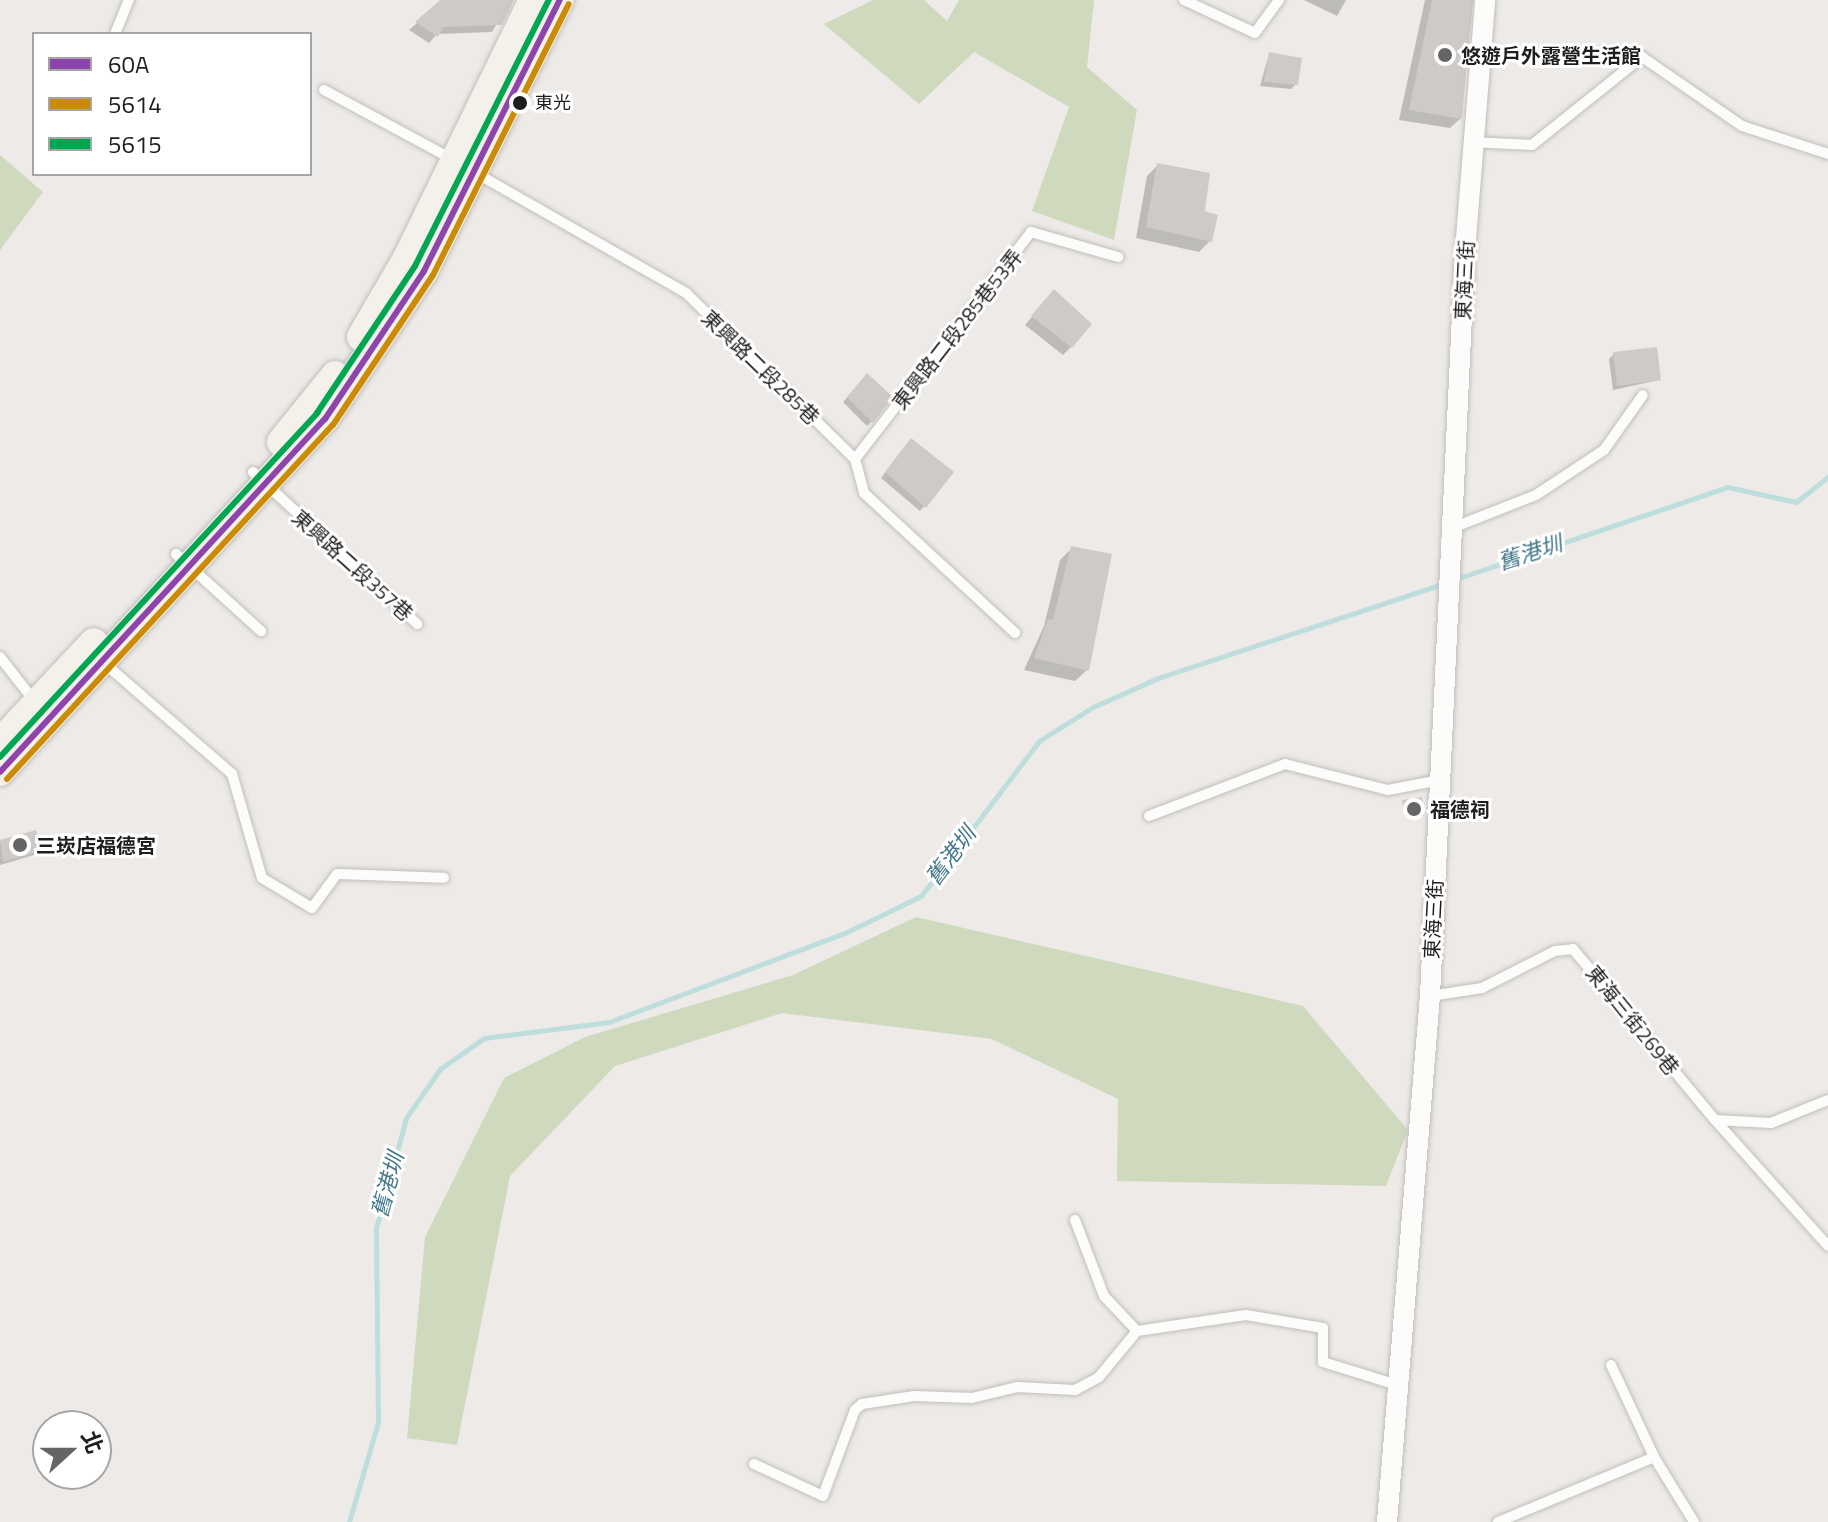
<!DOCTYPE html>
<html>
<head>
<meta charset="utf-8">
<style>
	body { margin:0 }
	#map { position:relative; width:1828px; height:1522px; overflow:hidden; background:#edeae7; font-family:"Titillium Web","Noto Sans TC",sans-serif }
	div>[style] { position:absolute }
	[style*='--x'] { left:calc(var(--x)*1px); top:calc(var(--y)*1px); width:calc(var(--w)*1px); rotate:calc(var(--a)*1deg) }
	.forest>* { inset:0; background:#cfd9be }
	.shadow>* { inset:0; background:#0003 }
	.stream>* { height:5px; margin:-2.5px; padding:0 2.5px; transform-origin:2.5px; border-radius:2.5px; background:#bddedd }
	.building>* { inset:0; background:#cecac8 }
	.roads { filter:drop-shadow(0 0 2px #c0bfbd) drop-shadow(0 0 2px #c0bfbd) }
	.service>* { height:10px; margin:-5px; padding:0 5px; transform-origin:5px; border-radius:5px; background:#fcfcfb }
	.minor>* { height:20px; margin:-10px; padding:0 10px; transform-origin:10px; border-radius:10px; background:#fcfcfb }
	.secondary>* { height:28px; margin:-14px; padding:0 14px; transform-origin:14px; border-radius:14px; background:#f3f1ea }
	.bus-1>* { height:6px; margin:-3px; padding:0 3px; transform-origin:3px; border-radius:3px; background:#8e44ad }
	.bus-2>* { height:6px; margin:-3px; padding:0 3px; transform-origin:3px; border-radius:3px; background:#cc8b06 }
	.bus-3>* { height:6px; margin:-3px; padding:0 3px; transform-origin:3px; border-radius:3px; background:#00a651 }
	.dots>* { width:22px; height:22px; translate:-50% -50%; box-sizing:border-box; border:4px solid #fff; border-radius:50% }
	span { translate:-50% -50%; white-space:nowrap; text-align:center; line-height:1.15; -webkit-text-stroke:6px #fff; paint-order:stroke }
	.bus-label { font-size:18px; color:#1e1e1e }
	.left { translate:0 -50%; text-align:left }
	.poi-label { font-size:20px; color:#1e1e1e; font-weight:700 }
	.street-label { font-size:20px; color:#1e1e1e }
	.water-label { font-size:22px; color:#44788a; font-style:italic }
	.legend { position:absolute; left:32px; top:32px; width:280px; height:144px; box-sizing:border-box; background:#fff; border:2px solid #a5a5a5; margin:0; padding:10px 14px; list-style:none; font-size:24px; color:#1e1e1e }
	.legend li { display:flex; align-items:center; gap:16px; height:40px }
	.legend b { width:40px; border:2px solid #a5a5a5 }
	.north { position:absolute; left:32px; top:1410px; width:80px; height:80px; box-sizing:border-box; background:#fff; border:2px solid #a5a5a5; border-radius:50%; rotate:69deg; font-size:22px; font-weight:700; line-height:32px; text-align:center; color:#1e1e1e }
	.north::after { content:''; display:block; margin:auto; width:28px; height:36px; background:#666564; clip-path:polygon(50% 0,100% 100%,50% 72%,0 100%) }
</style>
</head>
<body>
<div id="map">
	<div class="forest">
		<i style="clip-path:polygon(873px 0,924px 0,947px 21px,959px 0,1094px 0,1087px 67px,1137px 110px,1114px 240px,1032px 211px,1069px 107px,974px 52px,919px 104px,824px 24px)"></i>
		<i style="clip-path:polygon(0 155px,43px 192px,0 250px)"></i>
		<i style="clip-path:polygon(916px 917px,1303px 1006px,1408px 1130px,1386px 1186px,1117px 1181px,1118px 1099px,992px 1039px,782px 1013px,615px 1066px,510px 1176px,457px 1445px,407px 1438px,425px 1237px,504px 1078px,585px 1037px,793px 975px)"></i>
	</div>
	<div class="shadow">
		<i style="clip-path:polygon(444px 0,511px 0,492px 32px,437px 34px,429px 43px,409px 30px)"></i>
		<i style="clip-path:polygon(1304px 0,1346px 0,1337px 16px)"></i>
		<i style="clip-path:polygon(1425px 0,1473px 0,1461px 118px,1450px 128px,1399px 120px)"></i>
		<i style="clip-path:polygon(1269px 54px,1296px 84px,1291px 89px,1260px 86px)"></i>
		<i style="clip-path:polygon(1158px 165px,1203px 212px,1210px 241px,1199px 252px,1136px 238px,1147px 176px)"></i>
		<i style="clip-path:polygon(1047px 299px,1071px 347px,1063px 355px,1025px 325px)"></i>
		<i style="clip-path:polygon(1614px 354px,1659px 380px,1613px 390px,1609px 359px)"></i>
		<i style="clip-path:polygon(867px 376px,872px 421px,867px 426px,843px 402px)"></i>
		<i style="clip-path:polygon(906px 445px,951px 473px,920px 511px,881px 478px)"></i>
		<i style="clip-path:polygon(1072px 548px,1087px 670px,1075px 681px,1024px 670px,1044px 626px,1060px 560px)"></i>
		<i style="clip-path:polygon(34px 833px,39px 850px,34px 855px,0 865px,0 842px)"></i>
	</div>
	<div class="stream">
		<i style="--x:1456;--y:579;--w:287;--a:-18.7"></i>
		<i style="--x:1728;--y:487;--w:70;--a:12.4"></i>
		<i style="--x:1796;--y:502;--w:41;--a:-38"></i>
		<i style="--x:349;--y:1522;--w:104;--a:-73.8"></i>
		<i style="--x:378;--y:1422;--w:194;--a:-90.6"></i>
		<i style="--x:376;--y:1228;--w:114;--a:-74.7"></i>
		<i style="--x:406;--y:1118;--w:60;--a:-55.2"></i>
		<i style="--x:440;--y:1069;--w:54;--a:-35.2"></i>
		<i style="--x:484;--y:1038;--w:126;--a:-7.3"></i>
		<i style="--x:609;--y:1022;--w:252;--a:-20.7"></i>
		<i style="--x:845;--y:933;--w:85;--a:-26"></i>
		<i style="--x:921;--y:896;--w:195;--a:-52.7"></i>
		<i style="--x:1039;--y:741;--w:64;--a:-32.2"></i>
		<i style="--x:1093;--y:707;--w:71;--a:-24"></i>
		<i style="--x:1158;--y:678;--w:300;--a:-18.3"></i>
	</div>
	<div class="building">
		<i style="clip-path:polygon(440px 0,514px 0,502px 25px,443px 27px,438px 37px,415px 22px)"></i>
		<i style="clip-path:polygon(1432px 0,1472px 0,1462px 119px,1409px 110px)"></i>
		<i style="clip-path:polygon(1269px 52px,1302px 58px,1298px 85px,1264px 82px)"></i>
		<i style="clip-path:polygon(1157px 163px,1210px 173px,1205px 211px,1218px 215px,1212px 242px,1146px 227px)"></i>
		<i style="clip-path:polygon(1054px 289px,1092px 324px,1072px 348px,1031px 316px)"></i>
		<i style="clip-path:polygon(1657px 347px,1661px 380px,1617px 386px,1613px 352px)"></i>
		<i style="clip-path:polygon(867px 373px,893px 397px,873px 423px,847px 397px)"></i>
		<i style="clip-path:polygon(911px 438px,954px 472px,926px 508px,885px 472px)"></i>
		<i style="clip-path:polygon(1071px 546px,1112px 554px,1089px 671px,1034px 658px,1048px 619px,1053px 620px)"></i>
		<i style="clip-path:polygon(1422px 797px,1425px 813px,1405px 816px,1402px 800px)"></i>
		<i style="clip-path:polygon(36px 830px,41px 851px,3px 862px,0 840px)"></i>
	</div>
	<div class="roads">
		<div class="service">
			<i style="--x:1184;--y:0;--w:78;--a:24.9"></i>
			<i style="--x:1255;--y:33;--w:41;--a:-54"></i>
			<i style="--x:115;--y:34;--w:37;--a:-68"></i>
			<i style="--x:324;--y:90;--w:148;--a:28.3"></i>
			<i style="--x:1472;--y:142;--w:60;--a:2.9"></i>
			<i style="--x:1532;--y:145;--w:141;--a:-38.7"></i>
			<i style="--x:1642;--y:57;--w:121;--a:34.6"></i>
			<i style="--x:1742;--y:126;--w:90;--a:18"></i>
			<i style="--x:474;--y:172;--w:244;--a:29.7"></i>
			<i style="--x:686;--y:293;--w:237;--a:44.5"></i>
			<i style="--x:855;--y:459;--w:35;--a:75"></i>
			<i style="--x:864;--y:493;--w:206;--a:42.8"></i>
			<i style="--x:855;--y:459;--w:287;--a:-52.2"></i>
			<i style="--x:1031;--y:232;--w:91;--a:16"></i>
			<i style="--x:253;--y:472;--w:224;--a:42.8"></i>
			<i style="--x:1452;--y:528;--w:90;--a:-21.4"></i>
			<i style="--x:1536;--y:495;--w:82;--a:-33.5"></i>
			<i style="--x:1604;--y:450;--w:67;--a:-54.7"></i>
			<i style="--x:176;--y:554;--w:115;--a:42.2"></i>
			<i style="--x:0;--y:657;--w:57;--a:52.1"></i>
			<i style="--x:104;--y:663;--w:169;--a:40.9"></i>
			<i style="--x:232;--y:774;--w:108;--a:73.9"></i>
			<i style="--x:262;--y:878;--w:58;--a:31"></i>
			<i style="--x:312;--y:908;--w:42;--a:-53.7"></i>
			<i style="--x:337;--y:874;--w:107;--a:2.1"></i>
			<i style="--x:1149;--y:816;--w:146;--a:-20.9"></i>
			<i style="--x:1285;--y:764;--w:106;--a:14.2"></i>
			<i style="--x:1388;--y:790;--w:53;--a:-10.9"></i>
			<i style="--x:1430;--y:996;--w:53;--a:-8.7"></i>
			<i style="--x:1482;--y:988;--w:82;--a:-26.9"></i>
			<i style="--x:1555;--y:951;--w:18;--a:-6"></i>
			<i style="--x:1573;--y:949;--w:222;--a:50.3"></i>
			<i style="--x:1715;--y:1120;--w:56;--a:3.1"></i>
			<i style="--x:1771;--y:1123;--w:61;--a:-22"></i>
			<i style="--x:1715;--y:1120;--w:169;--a:48.1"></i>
			<i style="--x:1075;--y:1220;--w:81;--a:69.1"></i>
			<i style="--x:1104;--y:1296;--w:48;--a:46.7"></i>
			<i style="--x:1611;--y:1365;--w:102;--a:64.9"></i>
			<i style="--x:1654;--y:1457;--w:76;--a:58.4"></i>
			<i style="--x:754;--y:1464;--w:76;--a:24.9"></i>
			<i style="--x:823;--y:1496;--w:92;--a:-69.6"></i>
			<i style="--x:855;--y:1410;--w:9;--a:-41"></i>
			<i style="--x:862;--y:1404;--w:53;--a:-8.7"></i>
			<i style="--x:914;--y:1396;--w:58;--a:2"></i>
			<i style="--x:972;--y:1398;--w:46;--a:-13.7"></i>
			<i style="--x:1017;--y:1387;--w:58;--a:3"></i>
			<i style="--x:1075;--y:1390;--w:27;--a:-28"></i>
			<i style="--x:1099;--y:1377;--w:60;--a:-50.4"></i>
			<i style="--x:1137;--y:1331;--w:110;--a:-8.4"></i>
			<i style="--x:1246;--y:1315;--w:78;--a:9.6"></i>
			<i style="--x:1323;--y:1328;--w:34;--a:90"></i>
			<i style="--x:1323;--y:1362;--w:81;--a:17.3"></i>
			<i style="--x:1498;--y:1522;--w:169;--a:-22.6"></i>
		</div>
		<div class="minor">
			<i style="--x:1387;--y:1522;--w:528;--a:-85.33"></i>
			<i style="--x:1430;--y:996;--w:746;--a:-87.31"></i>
			<i style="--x:1465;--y:251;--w:252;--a:-85.4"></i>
		</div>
		<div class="secondary">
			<i style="--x:361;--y:337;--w:91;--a:-59.8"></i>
			<i style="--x:407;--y:258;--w:287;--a:-64"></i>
			<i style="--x:281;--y:442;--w:86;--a:-51.1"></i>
			<i style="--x:0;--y:742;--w:137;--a:-46.8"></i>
			<i style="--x:0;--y:772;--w:480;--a:-47.4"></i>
			<i style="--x:325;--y:419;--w:178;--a:-56.2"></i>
			<i style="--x:424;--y:271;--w:303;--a:-63.4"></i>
		</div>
	</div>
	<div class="bus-1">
		<i style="--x:0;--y:772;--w:480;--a:-47.4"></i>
		<i style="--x:325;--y:419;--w:178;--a:-56.2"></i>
		<i style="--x:424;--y:271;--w:303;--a:-63.4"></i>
	</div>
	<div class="bus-2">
		<i style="--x:7;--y:779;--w:481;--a:-47.4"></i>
		<i style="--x:333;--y:425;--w:180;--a:-56.3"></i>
		<i style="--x:433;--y:275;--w:303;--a:-63.4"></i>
	</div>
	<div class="bus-3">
		<i style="--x:0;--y:757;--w:468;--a:-47.3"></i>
		<i style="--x:317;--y:413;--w:177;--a:-56.3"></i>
		<i style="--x:415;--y:266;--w:298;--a:-63.3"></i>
	</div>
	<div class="dots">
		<i style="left:1445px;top:55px;background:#666564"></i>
		<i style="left:520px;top:103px;background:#1e1e1e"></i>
		<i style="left:1414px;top:809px;background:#666564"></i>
		<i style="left:20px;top:845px;background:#666564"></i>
	</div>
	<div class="bus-label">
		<span class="left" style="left:535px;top:103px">東光</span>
	</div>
	<div class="poi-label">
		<span class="left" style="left:1461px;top:55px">悠遊戶外露營生活館</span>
		<span class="left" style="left:1430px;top:809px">福德祠</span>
		<span class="left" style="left:36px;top:845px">三崁店福德宮</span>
	</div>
	<div class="street-label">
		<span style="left:1464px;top:280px;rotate:-87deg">東海三街</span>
		<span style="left:957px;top:329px;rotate:-52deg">東興路二段285巷53弄</span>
		<span style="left:761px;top:367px;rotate:44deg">東興路二段285巷</span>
		<span style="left:353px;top:565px;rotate:42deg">東興路二段357巷</span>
		<span style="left:1433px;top:919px;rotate:-87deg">東海三街</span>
		<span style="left:1633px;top:1020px;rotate:51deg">東海三街269巷</span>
	</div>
	<div class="water-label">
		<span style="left:1530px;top:553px;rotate:-18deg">舊港圳</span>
		<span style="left:951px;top:856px;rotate:-53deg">舊港圳</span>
		<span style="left:388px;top:1185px;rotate:-75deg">舊港圳</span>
	</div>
	<ul class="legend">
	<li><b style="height:10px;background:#8e44ad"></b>60A</li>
	<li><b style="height:10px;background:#cc8b06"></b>5614</li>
	<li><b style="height:10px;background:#00a651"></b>5615</li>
	</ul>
	<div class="north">北</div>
</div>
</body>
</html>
